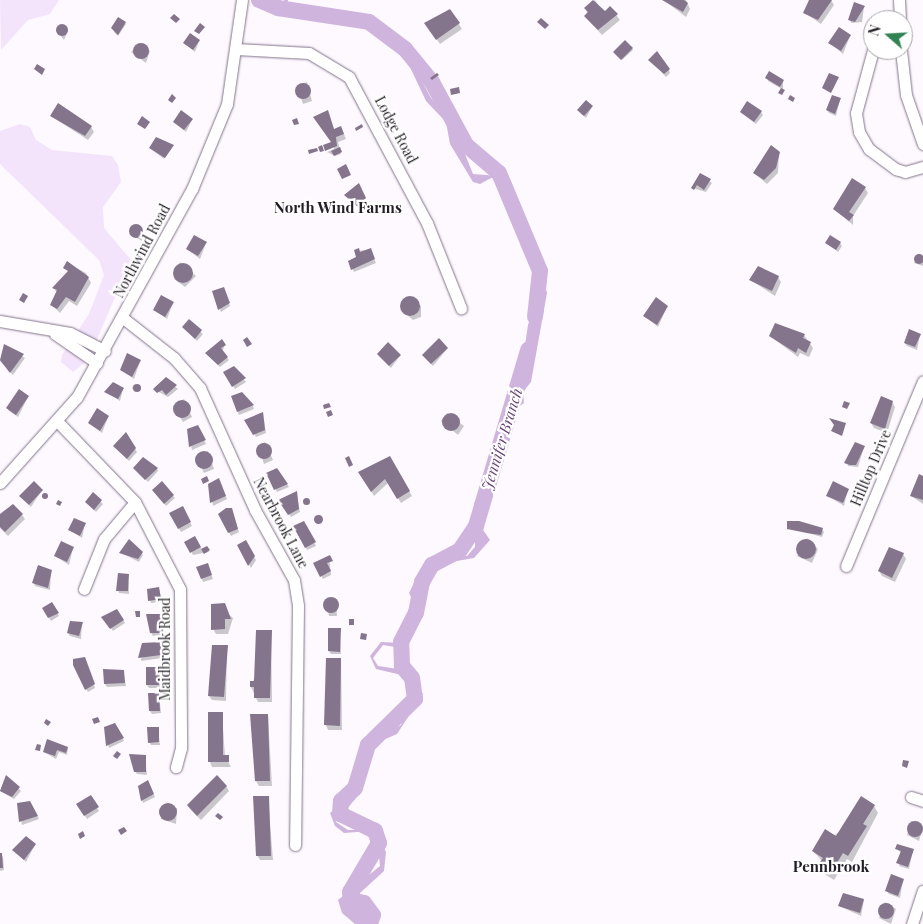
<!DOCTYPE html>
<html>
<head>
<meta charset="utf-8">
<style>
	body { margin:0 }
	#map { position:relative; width:923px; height:924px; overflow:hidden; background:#fdf9ff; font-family:"Playfair Display",serif }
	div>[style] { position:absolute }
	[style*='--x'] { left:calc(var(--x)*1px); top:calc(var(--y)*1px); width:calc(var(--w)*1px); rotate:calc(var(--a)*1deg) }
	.green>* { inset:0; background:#f3e4fb }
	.water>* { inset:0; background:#cfb4dd }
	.shadow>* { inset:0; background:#0003 }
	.stream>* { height:2.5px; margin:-1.25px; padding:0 1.25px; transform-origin:1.25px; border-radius:1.25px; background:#cfb4dd }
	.river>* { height:16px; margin:-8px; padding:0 8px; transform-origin:8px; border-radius:8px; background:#cfb4dd }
	.building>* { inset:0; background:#84748c }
	.round { border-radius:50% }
	.roads { filter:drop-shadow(0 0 1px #83738b) drop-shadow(0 0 1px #83738b) }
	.minor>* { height:11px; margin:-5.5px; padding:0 5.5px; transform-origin:5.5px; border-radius:5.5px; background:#fff }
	span { translate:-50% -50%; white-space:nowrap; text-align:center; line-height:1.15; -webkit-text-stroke:4.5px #fff; paint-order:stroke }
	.street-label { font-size:14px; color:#231d27 }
	.neighbourhood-label { font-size:15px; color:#231d27; font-weight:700 }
	.water-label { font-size:15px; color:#664277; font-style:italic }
	.north { position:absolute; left:863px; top:10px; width:50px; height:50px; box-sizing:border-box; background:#fff; border:1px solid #a7a5a9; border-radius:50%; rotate:289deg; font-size:14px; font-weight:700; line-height:20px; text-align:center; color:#231d27 }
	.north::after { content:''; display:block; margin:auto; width:18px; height:22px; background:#328354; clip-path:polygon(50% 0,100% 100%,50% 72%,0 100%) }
</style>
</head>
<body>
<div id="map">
	<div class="green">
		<i style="clip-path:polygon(0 0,59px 0,50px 14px,28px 20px,1px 50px)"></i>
		<i style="clip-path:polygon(20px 124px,30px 127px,36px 140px,52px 150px,112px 156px,118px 165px,121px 182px,103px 207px,104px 228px,131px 260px,88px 360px,73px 372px,61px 362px,62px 355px,89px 314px,104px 275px,99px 260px,0 164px,0 131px)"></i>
	</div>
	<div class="water">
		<i style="clip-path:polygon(252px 0,326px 18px,366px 17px,402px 43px,431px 98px,452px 122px,473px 174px,498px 176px,513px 191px,518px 225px,527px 250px,539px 266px,547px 293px,531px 382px,523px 392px,524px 403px,515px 409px,506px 450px,478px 510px,479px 524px,490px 540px,474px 558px,434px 565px,424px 571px,420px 614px,410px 639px,401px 648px,383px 645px,373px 658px,378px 666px,405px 670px,423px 694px,397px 734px,367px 747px,356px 798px,347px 809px,334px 814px,336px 822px,348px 830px,374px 830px,386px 852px,384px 871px,360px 893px,371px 924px,355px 924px,342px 913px,338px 900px,380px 866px,377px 836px,370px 831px,344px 833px,335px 826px,330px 813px,354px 795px,360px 748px,401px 725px,413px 684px,406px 676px,376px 669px,370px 656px,381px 642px,402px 643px,409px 637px,418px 610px,409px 593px,421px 569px,438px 559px,467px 556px,475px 547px,474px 504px,519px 385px,528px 325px,540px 288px,521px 246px,504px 185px,493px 177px,480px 184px,473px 182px,450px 144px,446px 122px,426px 101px,400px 46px,386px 40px,365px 19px,317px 20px,263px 8px)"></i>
	</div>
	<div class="shadow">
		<i style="clip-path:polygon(595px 0,604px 13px,610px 7px,620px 20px,602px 35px,589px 21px,586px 9px)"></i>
		<i style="clip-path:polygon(686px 0,690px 9px,686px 17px,665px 1px)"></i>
		<i style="clip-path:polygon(812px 0,831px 0,834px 5px,821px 24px,805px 13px)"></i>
		<i style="clip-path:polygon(864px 7px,862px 22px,851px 23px,850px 20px)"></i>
		<i style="clip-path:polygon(450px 10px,462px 29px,440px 44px,429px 28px)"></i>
		<i style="clip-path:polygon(119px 19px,126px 24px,118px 36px,114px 32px)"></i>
		<i style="clip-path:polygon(61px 24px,68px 31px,64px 40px,56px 30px)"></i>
		<i style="clip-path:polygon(850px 36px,843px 54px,830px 43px)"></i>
		<i style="clip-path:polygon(199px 41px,195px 52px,185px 43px)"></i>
		<i style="clip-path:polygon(625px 42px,633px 50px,622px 60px,615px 52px)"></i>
		<i style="clip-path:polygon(140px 43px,150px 51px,146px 63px,131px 52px)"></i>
		<i style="clip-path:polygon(650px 60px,669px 70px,670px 73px,666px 77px)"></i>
		<i style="clip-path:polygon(769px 73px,783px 81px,783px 96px,782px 89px,768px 81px)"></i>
		<i style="clip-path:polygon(307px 82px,312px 101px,303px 104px,297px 86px)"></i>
		<i style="clip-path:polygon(840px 99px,836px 116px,829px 113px,827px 110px)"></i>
		<i style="clip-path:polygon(592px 107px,586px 118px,580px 113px)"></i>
		<i style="clip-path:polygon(327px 111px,334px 130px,343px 132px,346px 139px,338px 142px,341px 154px,335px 156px,327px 152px,334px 149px)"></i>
		<i style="clip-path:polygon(741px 112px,761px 112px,763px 115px,756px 124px)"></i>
		<i style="clip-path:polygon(51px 116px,91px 127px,94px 132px,88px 140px)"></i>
		<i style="clip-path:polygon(192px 120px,186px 132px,174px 122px)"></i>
		<i style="clip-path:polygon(173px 146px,164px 159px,150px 148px)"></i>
		<i style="clip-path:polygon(779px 152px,778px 173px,767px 184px,754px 173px)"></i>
		<i style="clip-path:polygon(701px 175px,712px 183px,706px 192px,692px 188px)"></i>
		<i style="clip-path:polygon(361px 187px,365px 206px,359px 208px,347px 198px)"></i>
		<i style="clip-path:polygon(865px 188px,868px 193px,853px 216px,853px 225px,834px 209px)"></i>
		<i style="clip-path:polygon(131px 227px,142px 231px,142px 241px,130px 234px)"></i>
		<i style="clip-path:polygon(206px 243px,200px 259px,187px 249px)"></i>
		<i style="clip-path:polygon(827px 243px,840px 243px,842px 246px,838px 252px)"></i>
		<i style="clip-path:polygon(370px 250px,376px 263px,354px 272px,349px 261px,357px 258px,355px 251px)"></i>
		<i style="clip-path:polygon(919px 254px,923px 256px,923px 266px,914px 263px)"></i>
		<i style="clip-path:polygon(180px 262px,196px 276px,185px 287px,174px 279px)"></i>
		<i style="clip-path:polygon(67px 263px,86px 273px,91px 283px,77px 306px,69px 301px,60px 313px,52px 305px,57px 293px,54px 288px,68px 273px)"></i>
		<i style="clip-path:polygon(778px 277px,781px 282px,775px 296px,752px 281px)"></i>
		<i style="clip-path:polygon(214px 292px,225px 292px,230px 306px,221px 312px)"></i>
		<i style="clip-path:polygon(408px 296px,421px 306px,421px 317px,413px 320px,401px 310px)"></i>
		<i style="clip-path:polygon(173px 303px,167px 319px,154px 310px)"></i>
		<i style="clip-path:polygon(667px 307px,658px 327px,645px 316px)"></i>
		<i style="clip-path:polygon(189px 321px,203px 334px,197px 341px,186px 330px)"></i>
		<i style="clip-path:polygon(804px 335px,813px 348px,809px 357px,800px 353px,798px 357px,770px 336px)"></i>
		<i style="clip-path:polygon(920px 335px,917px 350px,907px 346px,905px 343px)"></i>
		<i style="clip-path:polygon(225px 345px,222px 352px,229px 360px,220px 367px,209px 356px)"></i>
		<i style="clip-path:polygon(5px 347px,25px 358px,13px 375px,0 361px)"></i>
		<i style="clip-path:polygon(447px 349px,433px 366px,425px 358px)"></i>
		<i style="clip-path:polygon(400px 356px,391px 368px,380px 357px)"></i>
		<i style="clip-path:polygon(140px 361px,134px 379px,121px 370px)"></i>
		<i style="clip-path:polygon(233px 368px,246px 382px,235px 389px,224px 372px)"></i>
		<i style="clip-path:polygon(166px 379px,178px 389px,168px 397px,157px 391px)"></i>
		<i style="clip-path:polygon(133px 385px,139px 391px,132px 389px)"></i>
		<i style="clip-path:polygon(123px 389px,120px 401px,106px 392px)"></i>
		<i style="clip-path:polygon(28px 397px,18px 417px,9px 411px,7px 408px)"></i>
		<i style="clip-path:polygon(232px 397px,251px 402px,254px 409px,239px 415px)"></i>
		<i style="clip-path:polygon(184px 399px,192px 417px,183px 422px,173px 406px)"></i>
		<i style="clip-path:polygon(892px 402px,895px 407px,887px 433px,874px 428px,871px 423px)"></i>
		<i style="clip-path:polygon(263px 413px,266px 433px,256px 437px,246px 420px)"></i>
		<i style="clip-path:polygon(447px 413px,464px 426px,458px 435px,441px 421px)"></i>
		<i style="clip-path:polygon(108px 417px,102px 433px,89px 423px)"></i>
		<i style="clip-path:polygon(197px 426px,206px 444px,192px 450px,188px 430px)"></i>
		<i style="clip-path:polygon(126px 434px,137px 452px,129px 461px,114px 446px)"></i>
		<i style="clip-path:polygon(265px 442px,273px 460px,264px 464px,258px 446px)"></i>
		<i style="clip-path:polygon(864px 447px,858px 467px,848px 466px,847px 463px)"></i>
		<i style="clip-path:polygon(208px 451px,214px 469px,204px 473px,196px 456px)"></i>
		<i style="clip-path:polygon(389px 458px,412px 496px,401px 503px,388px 483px,374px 496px,360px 472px)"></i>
		<i style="clip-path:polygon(134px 468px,157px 469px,158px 471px,148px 482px)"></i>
		<i style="clip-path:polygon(268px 473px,287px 484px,289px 487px,277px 492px)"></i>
		<i style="clip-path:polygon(923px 477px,923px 504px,911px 496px)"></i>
		<i style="clip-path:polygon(220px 483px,227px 499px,213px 506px,210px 484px)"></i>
		<i style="clip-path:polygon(848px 489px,844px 506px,828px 496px)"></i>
		<i style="clip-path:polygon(42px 490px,31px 507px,21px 496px)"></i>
		<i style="clip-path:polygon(296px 492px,300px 512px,291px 517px,280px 500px)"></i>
		<i style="clip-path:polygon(156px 493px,173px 496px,175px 498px,166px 506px)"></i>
		<i style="clip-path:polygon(93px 494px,103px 504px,96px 512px,86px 502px)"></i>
		<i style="clip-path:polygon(307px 500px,309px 504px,306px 505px,304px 501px)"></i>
		<i style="clip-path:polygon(182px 508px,192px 526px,181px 532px,171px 514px)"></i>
		<i style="clip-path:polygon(232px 510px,239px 532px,231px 536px,219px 515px)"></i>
		<i style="clip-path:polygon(22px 515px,25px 519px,8px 536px,0 528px,0 519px)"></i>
		<i style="clip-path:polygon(319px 516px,322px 522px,318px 524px,315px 518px)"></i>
		<i style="clip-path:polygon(304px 523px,316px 546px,307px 550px,295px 527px)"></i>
		<i style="clip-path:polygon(85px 524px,82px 538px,70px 530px)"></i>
		<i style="clip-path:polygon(789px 528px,822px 529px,824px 532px,822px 537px)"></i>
		<i style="clip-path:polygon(195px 538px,202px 550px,207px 548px,209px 552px,193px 555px,186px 542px)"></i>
		<i style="clip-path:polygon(807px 538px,818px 549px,812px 563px,797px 556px)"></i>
		<i style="clip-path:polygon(130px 541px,143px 555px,139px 562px,121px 553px)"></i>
		<i style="clip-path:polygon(246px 542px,256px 560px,251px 568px,238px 546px)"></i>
		<i style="clip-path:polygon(73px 548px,69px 565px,55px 556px)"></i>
		<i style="clip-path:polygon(903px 554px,906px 559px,895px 582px,882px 576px,879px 571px)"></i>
		<i style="clip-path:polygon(329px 556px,331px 575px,323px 579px,315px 564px)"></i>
		<i style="clip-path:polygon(198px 568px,209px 568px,213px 579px,203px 582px)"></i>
		<i style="clip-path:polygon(51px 571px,50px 590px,35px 586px,34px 583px)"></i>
		<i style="clip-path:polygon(128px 575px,129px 594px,119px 593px,118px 590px)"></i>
		<i style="clip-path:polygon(159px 588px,162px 602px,151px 603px,150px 600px)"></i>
		<i style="clip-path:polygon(336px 598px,337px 616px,329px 616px,326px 599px)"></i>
		<i style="clip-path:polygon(52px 603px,59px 616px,51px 621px,44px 608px)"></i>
		<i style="clip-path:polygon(117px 611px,125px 623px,113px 631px,103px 617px)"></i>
		<i style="clip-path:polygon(227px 613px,233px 618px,228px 634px,216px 634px,213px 629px)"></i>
		<i style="clip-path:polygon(162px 615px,164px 635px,153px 636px,151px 633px)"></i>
		<i style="clip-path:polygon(82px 623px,81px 639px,70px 636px,68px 633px)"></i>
		<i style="clip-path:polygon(340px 629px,341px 654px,331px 654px,329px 651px)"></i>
		<i style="clip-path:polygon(271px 632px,272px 702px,258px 702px,251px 687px)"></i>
		<i style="clip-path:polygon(160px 643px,162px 658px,141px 661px,143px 644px)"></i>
		<i style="clip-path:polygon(227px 647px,226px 701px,212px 700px,209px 696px)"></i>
		<i style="clip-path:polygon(341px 660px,342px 730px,328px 730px,326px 725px)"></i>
		<i style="clip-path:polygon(86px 661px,95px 688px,88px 692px,86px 689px)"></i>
		<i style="clip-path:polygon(159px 668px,160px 688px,149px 688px,147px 685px)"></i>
		<i style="clip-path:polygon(123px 671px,126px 686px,107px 687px,105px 684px)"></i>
		<i style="clip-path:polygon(159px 694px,161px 713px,152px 714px,150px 711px)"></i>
		<i style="clip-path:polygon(222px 713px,225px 756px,231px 767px,212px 767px,210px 762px)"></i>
		<i style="clip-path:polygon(268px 715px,272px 786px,259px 786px,256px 781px)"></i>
		<i style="clip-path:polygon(115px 724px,124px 741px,109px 748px,108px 745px)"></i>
		<i style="clip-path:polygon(158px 728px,160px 745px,151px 745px,149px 742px)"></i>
		<i style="clip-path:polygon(68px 748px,67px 755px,59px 752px,56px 759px,44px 752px)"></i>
		<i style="clip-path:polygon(145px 756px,147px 775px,137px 774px,135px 771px)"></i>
		<i style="clip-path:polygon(6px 776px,21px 791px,14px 799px,0 791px)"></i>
		<i style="clip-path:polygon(147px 782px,155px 797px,143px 803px,142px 800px)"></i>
		<i style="clip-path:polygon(226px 786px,229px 791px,201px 820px,191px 810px,188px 806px)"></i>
		<i style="clip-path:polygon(90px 797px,99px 811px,87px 819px,78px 805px)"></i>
		<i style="clip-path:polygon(268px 798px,273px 860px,260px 860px,257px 855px)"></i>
		<i style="clip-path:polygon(30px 802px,39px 819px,22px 825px,18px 804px)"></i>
		<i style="clip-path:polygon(161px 806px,177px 808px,176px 824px,161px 819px)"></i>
		<i style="clip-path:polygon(874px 806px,878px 813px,852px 862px,847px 859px,834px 880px,823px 873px,819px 866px,822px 861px,813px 851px)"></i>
		<i style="clip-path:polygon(911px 821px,923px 827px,919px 841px,907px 835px)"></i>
		<i style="clip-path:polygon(35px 845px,26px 862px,13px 850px)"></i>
		<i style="clip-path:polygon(897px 849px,913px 850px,909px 869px,899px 866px,901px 853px)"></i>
		<i style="clip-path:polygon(0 854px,3px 857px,4px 870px,0 871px)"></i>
		<i style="clip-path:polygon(903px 880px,900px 898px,889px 894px,887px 891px)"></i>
		<i style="clip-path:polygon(864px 900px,861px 916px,839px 906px)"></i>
		<i style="clip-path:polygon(885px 902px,896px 909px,891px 924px,879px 918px)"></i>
	</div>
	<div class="stream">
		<i style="--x:278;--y:8;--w:11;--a:-45"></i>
	</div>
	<div class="river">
		<i style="--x:259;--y:0;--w:21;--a:23"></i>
		<i style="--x:278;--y:8;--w:92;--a:8.7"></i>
		<i style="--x:369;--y:22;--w:45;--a:36.9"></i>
		<i style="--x:405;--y:49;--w:43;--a:50.7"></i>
		<i style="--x:432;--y:82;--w:72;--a:61.6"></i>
		<i style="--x:466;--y:145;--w:43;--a:40.3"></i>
		<i style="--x:499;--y:173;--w:106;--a:67.3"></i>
		<i style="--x:540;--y:271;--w:46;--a:96.2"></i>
		<i style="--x:370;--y:924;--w:9;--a:-72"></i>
		<i style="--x:373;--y:915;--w:15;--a:-127"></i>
		<i style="--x:364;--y:903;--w:13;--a:-167"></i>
		<i style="--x:351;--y:900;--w:8;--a:-97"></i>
		<i style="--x:350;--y:892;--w:57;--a:-59.4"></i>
		<i style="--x:379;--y:843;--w:13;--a:-108"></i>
		<i style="--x:375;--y:831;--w:39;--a:-154"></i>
		<i style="--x:340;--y:814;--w:13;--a:-86"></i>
		<i style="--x:341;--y:801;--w:19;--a:-43"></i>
		<i style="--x:355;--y:788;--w:45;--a:-73.2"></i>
		<i style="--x:368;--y:745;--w:66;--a:-44.4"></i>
		<i style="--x:415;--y:699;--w:21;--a:-98"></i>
		<i style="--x:412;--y:678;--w:16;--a:-130"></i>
		<i style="--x:402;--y:666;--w:24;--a:-92"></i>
		<i style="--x:401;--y:642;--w:33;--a:-63"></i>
		<i style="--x:416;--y:613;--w:32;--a:-79"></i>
		<i style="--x:422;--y:582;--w:20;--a:-60"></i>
		<i style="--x:432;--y:565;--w:32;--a:-28"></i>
		<i style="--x:460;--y:550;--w:29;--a:-56"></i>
		<i style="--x:476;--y:526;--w:184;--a:-73.5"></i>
	</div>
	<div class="building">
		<i style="clip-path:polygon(593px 0,605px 11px,610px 6px,618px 14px,598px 30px,584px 16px,588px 12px,584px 8px)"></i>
		<i style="clip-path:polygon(662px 0,684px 0,688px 3px,683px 12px)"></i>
		<i style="clip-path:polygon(809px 0,832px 0,818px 20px,803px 13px)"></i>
		<i style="clip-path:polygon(854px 2px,865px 6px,855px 22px,848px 20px)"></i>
		<i style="clip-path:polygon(450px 9px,460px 23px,436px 40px,424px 23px)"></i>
		<i style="clip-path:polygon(174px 14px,180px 19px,176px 23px,170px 18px)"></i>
		<i style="clip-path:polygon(118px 17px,126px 22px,118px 35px,111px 28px)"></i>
		<i style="clip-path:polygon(541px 18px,549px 25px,545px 29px,537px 22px)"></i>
		<i style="clip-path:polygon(200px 23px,205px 27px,199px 34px,194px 31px)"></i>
		<i class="round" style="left:56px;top:24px;width:12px;height:12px"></i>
		<i style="clip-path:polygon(839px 27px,851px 35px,841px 51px,828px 43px)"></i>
		<i style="clip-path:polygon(190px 33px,200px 40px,193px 50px,183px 43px)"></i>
		<i style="clip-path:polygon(625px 40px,633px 48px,621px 60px,613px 52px)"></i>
		<i class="round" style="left:133px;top:43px;width:16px;height:16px"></i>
		<i style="clip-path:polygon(657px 51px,670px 69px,664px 74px,648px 60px)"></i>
		<i style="clip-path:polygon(37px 64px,45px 69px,42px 75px,34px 69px)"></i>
		<i style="clip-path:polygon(769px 71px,784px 80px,780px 87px,765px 78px)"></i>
		<i style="clip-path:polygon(437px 73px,439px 75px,432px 80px,430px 78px)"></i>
		<i style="clip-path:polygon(829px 73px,839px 77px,831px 93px,822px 88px)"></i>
		<i class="round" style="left:295px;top:83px;width:16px;height:16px"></i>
		<i style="clip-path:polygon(459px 87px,460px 93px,451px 95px,450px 89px)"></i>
		<i style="clip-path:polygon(781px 88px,785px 90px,782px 95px,778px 93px)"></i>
		<i style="clip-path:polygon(172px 94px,176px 98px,172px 103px,168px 100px)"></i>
		<i style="clip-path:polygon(790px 95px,795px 98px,793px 102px,788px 99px)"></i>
		<i style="clip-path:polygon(832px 95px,841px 98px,835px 114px,826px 110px)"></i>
		<i style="clip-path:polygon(586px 100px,593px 106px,584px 116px,577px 110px)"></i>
		<i style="clip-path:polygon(747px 101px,762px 111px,754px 122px,740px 112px)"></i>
		<i style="clip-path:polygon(58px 103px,92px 126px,85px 136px,50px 116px)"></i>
		<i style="clip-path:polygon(181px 110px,193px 119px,184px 130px,173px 122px)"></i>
		<i style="clip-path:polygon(328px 110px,334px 129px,341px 126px,344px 134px,336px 137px,337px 146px,325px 151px,323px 145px,331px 142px,313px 117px)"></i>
		<i style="clip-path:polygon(142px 116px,150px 122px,145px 129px,137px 124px)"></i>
		<i style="clip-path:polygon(297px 118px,299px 124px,294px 125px,292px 120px)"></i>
		<i style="clip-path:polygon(362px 124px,363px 127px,356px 131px,355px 128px)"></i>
		<i style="clip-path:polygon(156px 137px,174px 145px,165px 158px,149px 148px)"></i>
		<i style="clip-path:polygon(322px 145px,324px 151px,320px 152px,318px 147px)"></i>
		<i style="clip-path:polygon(771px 145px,780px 152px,776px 168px,764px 180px,753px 173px)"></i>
		<i style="clip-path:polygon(340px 147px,342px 152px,334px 156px,331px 151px)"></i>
		<i style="clip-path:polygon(317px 148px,318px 151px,309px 154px,308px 150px)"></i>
		<i style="clip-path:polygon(346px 164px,351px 175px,342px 179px,337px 169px)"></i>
		<i style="clip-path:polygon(700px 173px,711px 179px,704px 190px,697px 185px,694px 190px,691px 188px)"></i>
		<i style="clip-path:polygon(852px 178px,866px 187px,849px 212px,854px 215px,849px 221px,833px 209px)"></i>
		<i style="clip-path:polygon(359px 183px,366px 198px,357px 206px,344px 195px)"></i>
		<i class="round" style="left:129px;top:224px;width:14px;height:14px"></i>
		<i style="clip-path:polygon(194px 235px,207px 242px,198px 256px,186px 249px)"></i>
		<i style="clip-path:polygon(830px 235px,841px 242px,836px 250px,825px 243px)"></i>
		<i style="clip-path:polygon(359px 248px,360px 252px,371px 248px,375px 259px,351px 270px,348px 261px,356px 257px,354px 250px)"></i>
		<i class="round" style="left:914px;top:254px;width:10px;height:10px"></i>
		<i style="clip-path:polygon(67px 261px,89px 277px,75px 302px,66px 297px,57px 309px,50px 305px,57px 290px,52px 288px,68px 271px,63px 268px)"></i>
		<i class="round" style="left:173px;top:263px;width:20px;height:20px"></i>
		<i style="clip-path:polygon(758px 266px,779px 276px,772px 291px,749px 280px)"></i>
		<i style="clip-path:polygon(224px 287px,230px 303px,218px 310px,212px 291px)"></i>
		<i style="clip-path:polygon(23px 293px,28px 296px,24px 303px,19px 300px)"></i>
		<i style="clip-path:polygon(161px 295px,174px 302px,165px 317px,153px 310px)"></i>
		<i class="round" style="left:400px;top:296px;width:20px;height:20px"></i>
		<i style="clip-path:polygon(656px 297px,668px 306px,657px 325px,643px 316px)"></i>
		<i style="clip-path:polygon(189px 319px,202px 330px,195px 339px,182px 327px)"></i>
		<i style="clip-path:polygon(775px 323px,805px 334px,803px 338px,811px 342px,806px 353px,798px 348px,796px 353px,769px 336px)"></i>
		<i style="clip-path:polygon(909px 329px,921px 334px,915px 347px,904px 343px)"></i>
		<i style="clip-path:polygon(247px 337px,252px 344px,247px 347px,243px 340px)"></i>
		<i style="clip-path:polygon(439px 338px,448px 348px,431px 364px,422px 355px)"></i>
		<i style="clip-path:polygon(222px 339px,226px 345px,221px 348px,228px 357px,218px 365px,205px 353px)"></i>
		<i style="clip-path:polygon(388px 342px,401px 355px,389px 366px,377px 354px)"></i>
		<i style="clip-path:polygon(4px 344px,24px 354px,10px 373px,0 360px)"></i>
		<i style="clip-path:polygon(127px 353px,141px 360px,132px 377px,120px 370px)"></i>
		<i style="clip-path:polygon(234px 366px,246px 378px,232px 387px,223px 372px)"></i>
		<i style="clip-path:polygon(166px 377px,177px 385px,166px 395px,162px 390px,157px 393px,153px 389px)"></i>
		<i style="clip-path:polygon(113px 382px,124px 388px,118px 399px,104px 392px)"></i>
		<i class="round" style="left:133px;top:384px;width:8px;height:8px"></i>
		<i style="clip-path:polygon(19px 389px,29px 396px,16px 415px,6px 408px)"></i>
		<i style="clip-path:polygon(242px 392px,254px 405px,237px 412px,231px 396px)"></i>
		<i style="clip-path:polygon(881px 396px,893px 401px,885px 429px,870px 423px)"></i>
		<i class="round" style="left:173px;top:400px;width:18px;height:18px"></i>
		<i style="clip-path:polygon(844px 401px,850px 403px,847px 409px,842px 407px)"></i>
		<i style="clip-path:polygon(329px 403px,331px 407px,324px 409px,323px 405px)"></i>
		<i style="clip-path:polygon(97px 408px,109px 416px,100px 431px,88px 423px)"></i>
		<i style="clip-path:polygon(331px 410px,333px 415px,328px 417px,326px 412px)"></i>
		<i style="clip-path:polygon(263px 412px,265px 430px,253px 435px,244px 420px)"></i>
		<i class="round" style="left:442px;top:413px;width:18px;height:18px"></i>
		<i style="clip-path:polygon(829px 418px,846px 423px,842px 436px,831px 431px,834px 425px)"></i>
		<i style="clip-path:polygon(198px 425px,206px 440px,189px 447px,187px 429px)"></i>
		<i style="clip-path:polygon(126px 432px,136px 448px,127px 459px,113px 446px)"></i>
		<i style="clip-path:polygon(855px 442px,865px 446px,856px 465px,850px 465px,844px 463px)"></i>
		<i class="round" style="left:256px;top:443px;width:16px;height:16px"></i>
		<i class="round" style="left:195px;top:451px;width:18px;height:18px"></i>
		<i style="clip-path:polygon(349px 456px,353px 465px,349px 467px,345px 458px)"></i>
		<i style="clip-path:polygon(390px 456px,410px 491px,397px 499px,385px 479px,371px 492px,358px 472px)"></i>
		<i style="clip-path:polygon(143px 457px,158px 468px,145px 480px,133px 468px)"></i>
		<i style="clip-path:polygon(277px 468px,288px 484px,274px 490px,266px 473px)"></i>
		<i style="clip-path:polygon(919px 474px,923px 476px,923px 500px,910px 496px)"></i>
		<i style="clip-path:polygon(207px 476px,209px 481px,203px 484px,201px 479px)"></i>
		<i style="clip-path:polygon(219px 478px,226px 496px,210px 503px,208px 484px)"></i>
		<i style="clip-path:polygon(34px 481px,43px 490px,29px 505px,19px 496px)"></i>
		<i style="clip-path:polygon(162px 481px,174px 495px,164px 504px,152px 490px)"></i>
		<i style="clip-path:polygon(833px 481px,849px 489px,843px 503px,826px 496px)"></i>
		<i style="clip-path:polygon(297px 491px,299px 509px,288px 515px,278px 500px)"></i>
		<i style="clip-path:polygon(93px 492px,102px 500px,94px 510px,85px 502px)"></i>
		<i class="round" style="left:42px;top:493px;width:6px;height:6px"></i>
		<i class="round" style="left:302.5px;top:497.5px;width:7px;height:7px"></i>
		<i style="clip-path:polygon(58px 500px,62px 502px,60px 506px,56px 504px)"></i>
		<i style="clip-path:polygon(13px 504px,23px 514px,5px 532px,0 527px,0 514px)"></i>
		<i style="clip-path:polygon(183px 506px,191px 522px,178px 529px,169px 513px)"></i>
		<i style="clip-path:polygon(226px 508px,232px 508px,238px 529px,228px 533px,218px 514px)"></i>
		<i class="round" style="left:313.5px;top:514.5px;width:9px;height:9px"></i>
		<i style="clip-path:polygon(74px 518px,86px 523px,80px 536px,68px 530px)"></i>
		<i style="clip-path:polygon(304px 521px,316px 542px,305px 548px,293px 526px)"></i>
		<i style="clip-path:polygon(787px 521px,799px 521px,823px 528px,821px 535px,807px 533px,787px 529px)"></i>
		<i style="clip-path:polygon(195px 536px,201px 547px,190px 553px,184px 542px)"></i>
		<i style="clip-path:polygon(129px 539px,143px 552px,138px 559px,119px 553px)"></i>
		<i class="round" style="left:796px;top:539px;width:20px;height:20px"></i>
		<i style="clip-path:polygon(246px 540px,255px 556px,248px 566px,237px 545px)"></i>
		<i style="clip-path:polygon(61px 541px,74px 547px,67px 562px,54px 556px)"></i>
		<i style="clip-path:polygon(207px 546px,210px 550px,204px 554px,201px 549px)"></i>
		<i style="clip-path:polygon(889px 547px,904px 553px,892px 578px,878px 571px)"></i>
		<i style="clip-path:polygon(330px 555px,333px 561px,327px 563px,331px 571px,320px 577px,313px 563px)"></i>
		<i style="clip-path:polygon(208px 563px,212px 575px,201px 579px,196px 567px)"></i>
		<i style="clip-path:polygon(38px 565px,52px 570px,48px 588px,32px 583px)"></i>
		<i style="clip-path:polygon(118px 573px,129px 574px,128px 591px,116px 591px)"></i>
		<i style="clip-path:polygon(159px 587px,161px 599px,148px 601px,147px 589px)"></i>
		<i class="round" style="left:323px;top:597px;width:16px;height:16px"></i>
		<i style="clip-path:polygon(52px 602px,59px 613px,48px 618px,42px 608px)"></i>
		<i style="clip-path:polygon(225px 603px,231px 619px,225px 619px,225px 629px,211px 630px,211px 604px)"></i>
		<i style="clip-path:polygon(117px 609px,124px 620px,110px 629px,101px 617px)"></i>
		<i style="clip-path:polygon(135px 611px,140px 611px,140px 617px,136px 617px)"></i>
		<i style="clip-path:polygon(146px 614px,163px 614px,163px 633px,150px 633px)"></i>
		<i style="clip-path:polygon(349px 619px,354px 619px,354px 625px,349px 625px)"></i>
		<i style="clip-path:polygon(70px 621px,83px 622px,79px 636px,67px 633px)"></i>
		<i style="clip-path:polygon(328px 628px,341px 628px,340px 652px,328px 651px)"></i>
		<i style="clip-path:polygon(256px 630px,272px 630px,270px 698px,254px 698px,254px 687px,250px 687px,250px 681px,254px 681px)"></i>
		<i style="clip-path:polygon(361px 633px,367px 634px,366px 640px,360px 639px)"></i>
		<i style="clip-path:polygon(161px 642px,161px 655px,138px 658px,142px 643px)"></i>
		<i style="clip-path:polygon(212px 645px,228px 645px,224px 697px,208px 696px)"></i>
		<i style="clip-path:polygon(85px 657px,95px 684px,85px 690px,73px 665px,73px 659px)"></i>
		<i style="clip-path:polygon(326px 658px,341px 658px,340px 726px,324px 725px)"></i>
		<i style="clip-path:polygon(146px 667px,160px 667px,159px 685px,146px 685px)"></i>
		<i style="clip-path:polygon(103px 669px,124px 670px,125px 683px,104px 684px)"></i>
		<i style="clip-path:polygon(148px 693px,159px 693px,160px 711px,149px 711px)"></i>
		<i style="clip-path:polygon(208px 712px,223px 712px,223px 755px,229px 755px,229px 762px,208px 762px)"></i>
		<i style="clip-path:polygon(250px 714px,268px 714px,270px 781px,255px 781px)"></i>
		<i style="clip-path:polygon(98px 717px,100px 722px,94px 724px,92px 719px)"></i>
		<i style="clip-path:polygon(46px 719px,51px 722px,48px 726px,44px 723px)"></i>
		<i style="clip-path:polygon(115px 723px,124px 738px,106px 746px,104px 727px)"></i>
		<i style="clip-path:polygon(147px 727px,159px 727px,159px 742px,148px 743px)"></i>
		<i style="clip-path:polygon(47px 739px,68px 747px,66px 753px,57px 750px,55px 756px,43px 752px)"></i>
		<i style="clip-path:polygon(37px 744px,41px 745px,40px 751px,35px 750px)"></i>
		<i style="clip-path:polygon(117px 751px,121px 754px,117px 759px,113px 756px)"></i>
		<i style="clip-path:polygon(129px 754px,146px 755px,146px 772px,134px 772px)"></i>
		<i style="clip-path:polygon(903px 760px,909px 761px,907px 768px,902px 766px)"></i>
		<i style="clip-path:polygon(6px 775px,20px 787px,12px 797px,0 791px)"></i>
		<i style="clip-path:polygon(217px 775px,227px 786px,197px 816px,187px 805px)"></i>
		<i style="clip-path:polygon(148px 780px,154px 794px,141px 801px,138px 786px)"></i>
		<i style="clip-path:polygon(91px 795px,99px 807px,84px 816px,76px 804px)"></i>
		<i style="clip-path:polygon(253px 796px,269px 796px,271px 856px,256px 856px)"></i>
		<i style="clip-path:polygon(861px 796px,875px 805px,863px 824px,867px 826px,848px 856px,843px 853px,830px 874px,817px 866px,823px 858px,812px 851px,825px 829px,836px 836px)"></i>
		<i style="clip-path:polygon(30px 801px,38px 816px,19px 822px,17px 803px)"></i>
		<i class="round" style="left:159px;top:803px;width:18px;height:18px"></i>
		<i style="clip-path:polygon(218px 813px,223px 817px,220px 820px,215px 816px)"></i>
		<i class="round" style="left:907px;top:821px;width:16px;height:16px"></i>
		<i style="clip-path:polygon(124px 827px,127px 831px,121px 835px,118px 830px)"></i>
		<i style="clip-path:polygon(83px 831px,85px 836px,80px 839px,78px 834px)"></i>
		<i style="clip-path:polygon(26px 836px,36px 844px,24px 860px,12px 850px)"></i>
		<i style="clip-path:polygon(897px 844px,914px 849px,908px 867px,896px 863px,901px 851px,895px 849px)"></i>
		<i style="clip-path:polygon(0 853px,2px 853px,3px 868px,0 868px)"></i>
		<i style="clip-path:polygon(891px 874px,904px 879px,898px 896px,885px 891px)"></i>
		<i style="clip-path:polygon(843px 893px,864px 899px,860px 913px,838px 906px)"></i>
		<i class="round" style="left:878px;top:903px;width:16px;height:16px"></i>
	</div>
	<div class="roads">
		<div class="minor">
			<i style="--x:899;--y:0;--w:20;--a:87"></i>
			<i style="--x:236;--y:49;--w:73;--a:3.1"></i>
			<i style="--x:309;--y:53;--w:47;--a:31"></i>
			<i style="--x:349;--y:77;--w:166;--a:61.9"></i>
			<i style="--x:427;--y:223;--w:92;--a:68.2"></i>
			<i style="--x:873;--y:50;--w:65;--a:105.1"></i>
			<i style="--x:856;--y:113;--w:19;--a:81"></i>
			<i style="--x:859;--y:132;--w:20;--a:60"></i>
			<i style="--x:869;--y:149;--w:34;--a:37"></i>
			<i style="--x:896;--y:169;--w:9;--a:18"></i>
			<i style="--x:905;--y:172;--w:19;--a:-16"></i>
			<i style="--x:901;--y:50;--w:45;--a:83.7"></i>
			<i style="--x:906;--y:95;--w:52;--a:70.9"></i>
			<i style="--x:123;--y:318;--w:65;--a:38.1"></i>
			<i style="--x:174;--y:358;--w:40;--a:49"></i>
			<i style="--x:200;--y:388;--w:134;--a:65.7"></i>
			<i style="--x:255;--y:510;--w:80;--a:60.9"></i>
			<i style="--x:294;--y:580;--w:26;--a:81"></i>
			<i style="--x:298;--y:606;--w:239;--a:90.7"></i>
			<i style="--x:0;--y:321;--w:71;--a:9.7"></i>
			<i style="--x:70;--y:333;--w:39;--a:27"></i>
			<i style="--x:55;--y:334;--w:51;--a:34.6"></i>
			<i style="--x:58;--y:422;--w:111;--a:46.1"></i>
			<i style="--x:135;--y:502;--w:98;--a:62.7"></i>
			<i style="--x:180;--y:589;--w:159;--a:89.6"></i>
			<i style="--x:181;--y:748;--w:20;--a:105"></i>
			<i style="--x:0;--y:483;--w:115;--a:-48.2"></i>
			<i style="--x:77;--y:397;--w:238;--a:-61.1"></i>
			<i style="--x:192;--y:189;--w:92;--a:-67.6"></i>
			<i style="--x:227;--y:104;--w:105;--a:-81.8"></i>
			<i style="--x:846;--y:566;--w:200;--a:-67.4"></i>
			<i style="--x:84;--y:589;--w:54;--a:-68.2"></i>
			<i style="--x:104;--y:539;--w:48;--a:-50"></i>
			<i style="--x:911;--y:797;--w:13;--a:18"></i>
			<i style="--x:912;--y:924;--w:35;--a:-72"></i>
		</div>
	</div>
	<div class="street-label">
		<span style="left:396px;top:130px;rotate:62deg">Lodge Road</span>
		<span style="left:142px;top:251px;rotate:-62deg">Northwind Road</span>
		<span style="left:871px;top:468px;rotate:-67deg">Hilltop Drive</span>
		<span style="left:281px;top:523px;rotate:62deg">Nearbrook Lane</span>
		<span style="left:165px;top:649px;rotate:-90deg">Maidbrook Road</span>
	</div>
	<div class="neighbourhood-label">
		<span style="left:338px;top:208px">North Wind Farms</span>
		<span style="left:831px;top:867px">Pennbrook</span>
	</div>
	<div class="water-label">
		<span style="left:502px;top:439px;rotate:-73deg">Jennifer Branch</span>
	</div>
	<div class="north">N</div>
</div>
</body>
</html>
